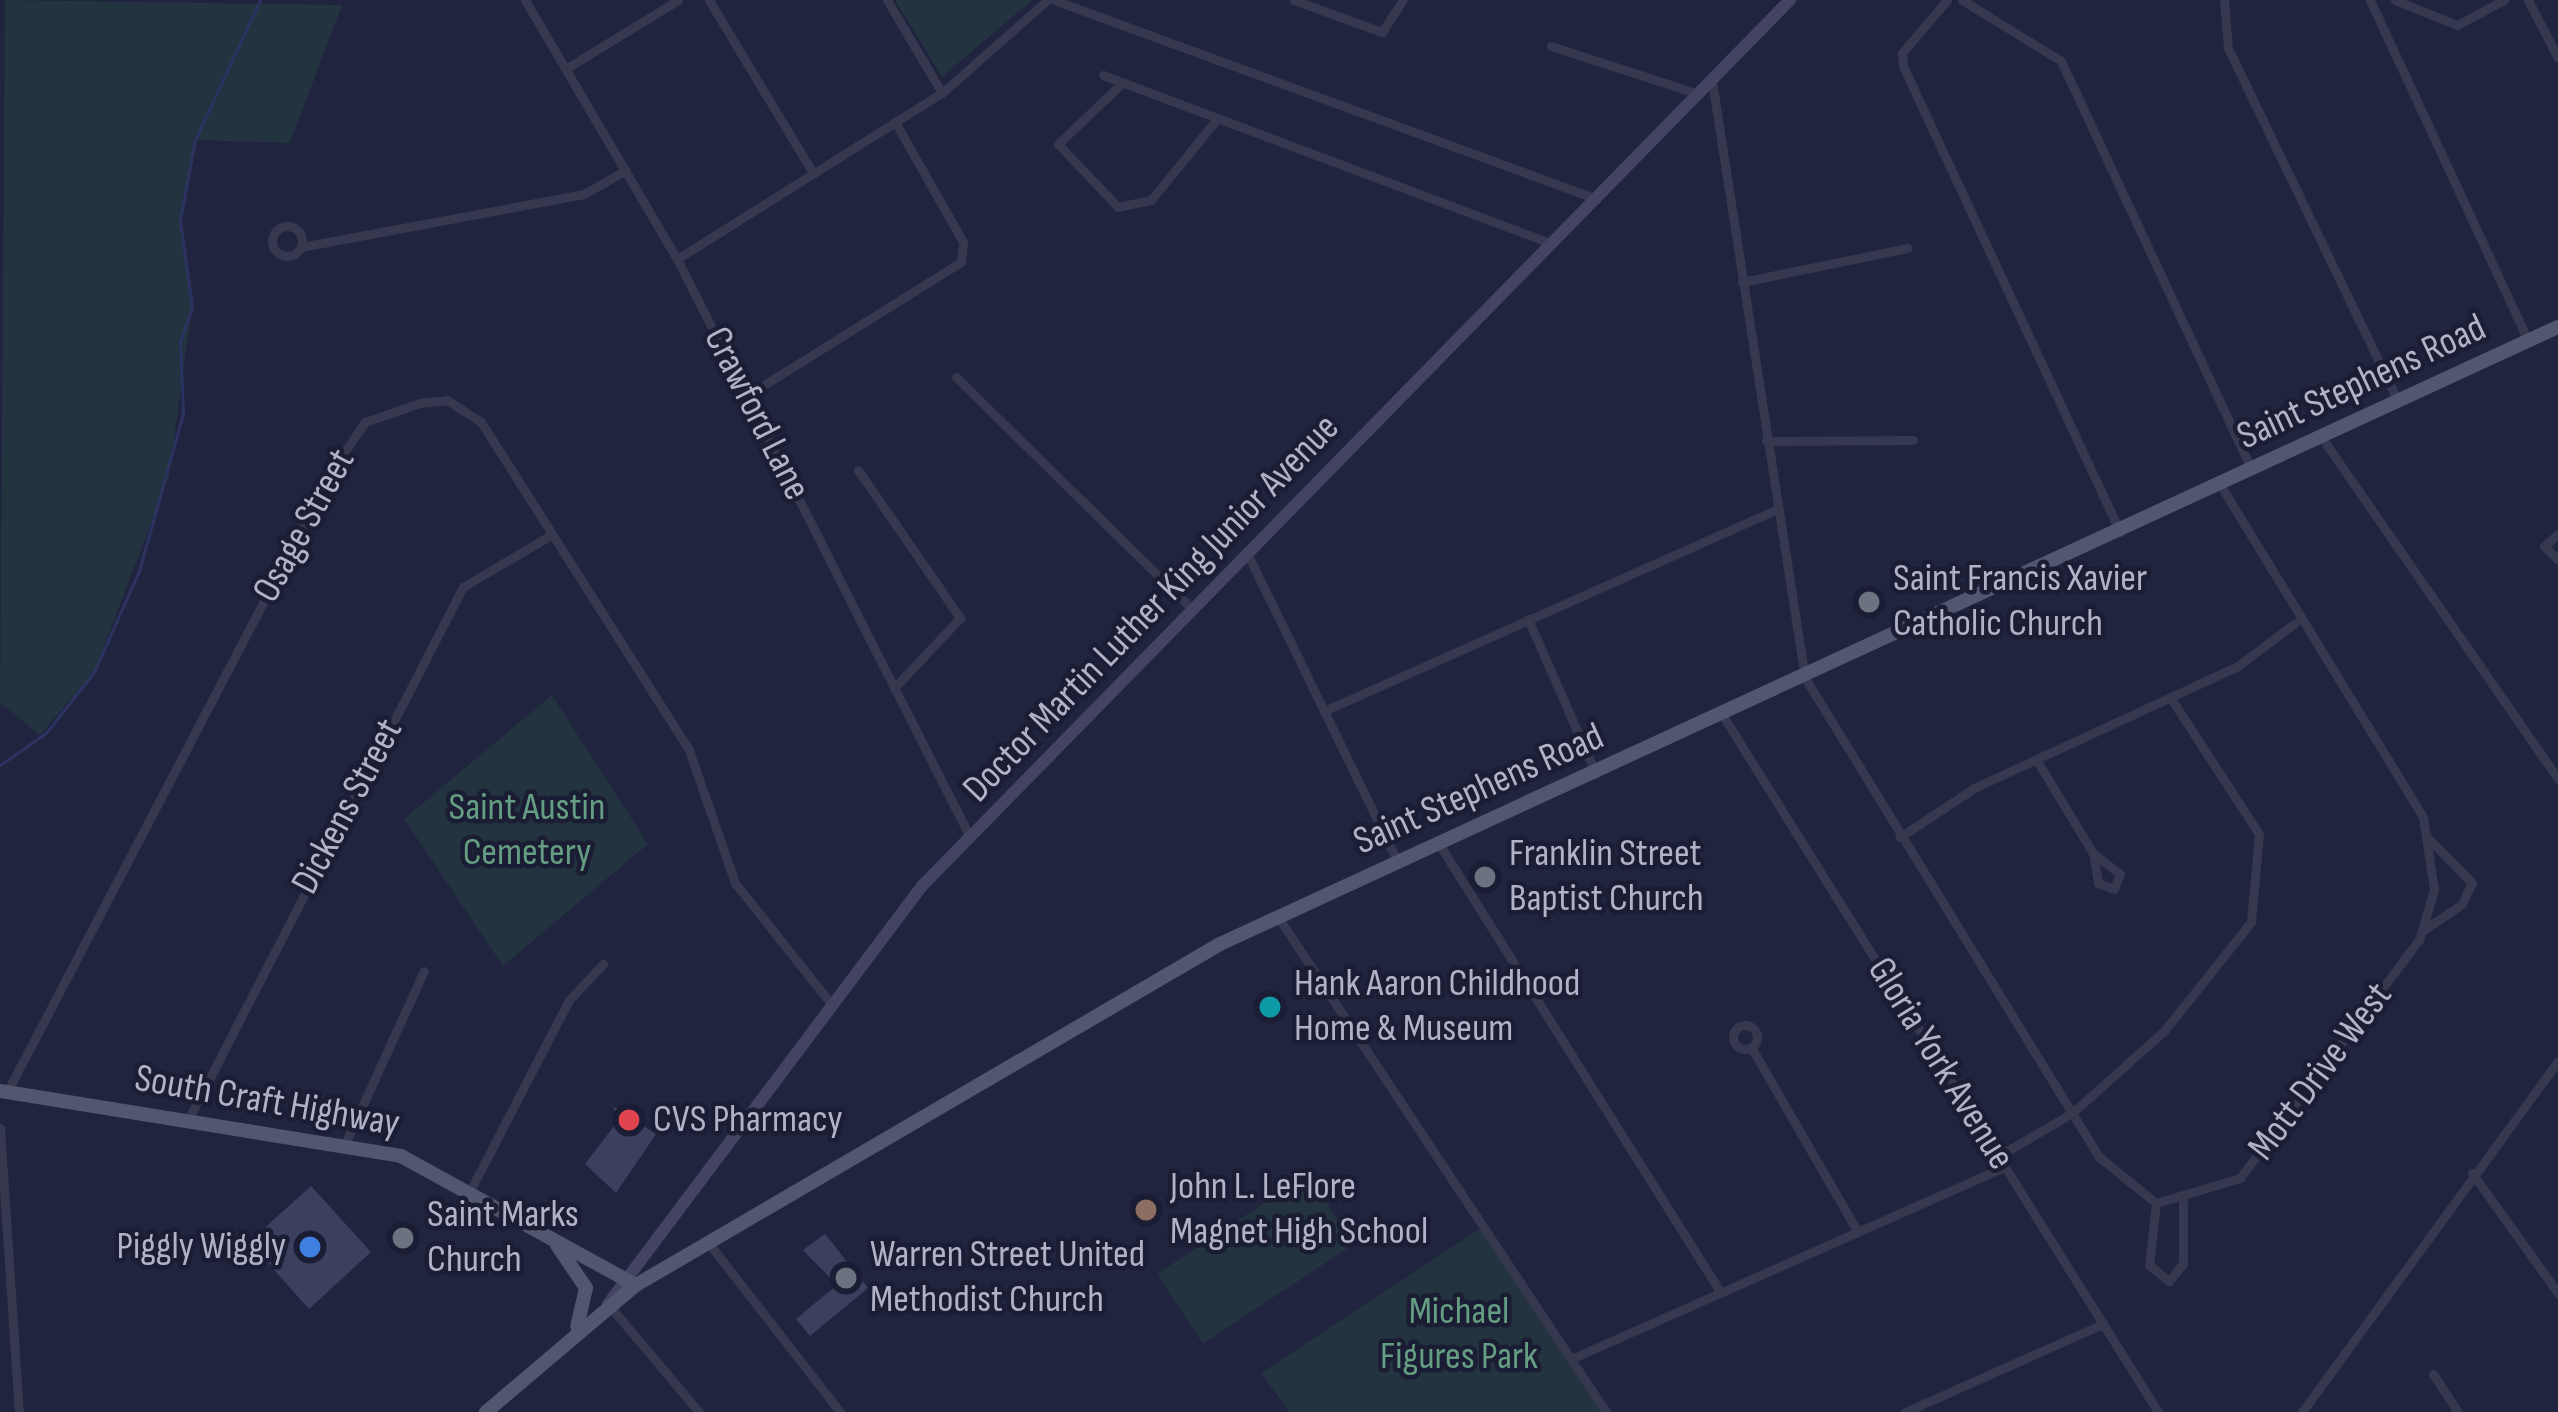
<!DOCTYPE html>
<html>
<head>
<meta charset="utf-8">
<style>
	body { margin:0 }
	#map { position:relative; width:2558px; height:1412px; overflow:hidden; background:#20243f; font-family:"Sofia Sans Condensed",sans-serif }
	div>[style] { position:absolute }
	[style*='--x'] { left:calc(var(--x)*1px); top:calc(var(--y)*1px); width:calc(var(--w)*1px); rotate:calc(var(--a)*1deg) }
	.green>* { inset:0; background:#23333f }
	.stream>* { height:3px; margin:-1.5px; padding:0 1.5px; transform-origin:1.5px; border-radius:1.5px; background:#2d3361 }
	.building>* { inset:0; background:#3c405f }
	.minor>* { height:9px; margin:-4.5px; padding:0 4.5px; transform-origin:4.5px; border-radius:4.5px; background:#35384e }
	.minor>.ring { margin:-4.5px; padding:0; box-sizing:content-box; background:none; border:9px solid #35384e; border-radius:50% }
	.secondary>* { height:12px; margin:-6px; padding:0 6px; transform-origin:6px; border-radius:6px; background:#424462 }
	.primary>* { height:14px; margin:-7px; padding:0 7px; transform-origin:7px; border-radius:7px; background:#52566f }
	.dots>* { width:33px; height:33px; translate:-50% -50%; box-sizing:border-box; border:6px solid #1a1d33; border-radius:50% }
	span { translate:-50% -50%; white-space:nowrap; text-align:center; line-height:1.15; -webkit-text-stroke:9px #1a1d33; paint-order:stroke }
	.street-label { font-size:39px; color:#b0b2ca }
	.poi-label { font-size:39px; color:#b0b2ca }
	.left { translate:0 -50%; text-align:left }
	.right { translate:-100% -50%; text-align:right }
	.park-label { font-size:39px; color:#659d83 }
</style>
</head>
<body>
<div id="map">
	<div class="green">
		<i style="clip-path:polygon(5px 0,342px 5px,290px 143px,195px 140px,180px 220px,192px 307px,169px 477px,94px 672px,40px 735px,0 703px)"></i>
		<i style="clip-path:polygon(895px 0,1032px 0,942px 77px)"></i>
		<i style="clip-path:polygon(552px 695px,648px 844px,503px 966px,404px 819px)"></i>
		<i style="clip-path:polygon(1308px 1174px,1354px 1244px,1203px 1344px,1157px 1274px)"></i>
		<i style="clip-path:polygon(1482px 1227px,1604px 1412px,1289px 1412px,1261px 1373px)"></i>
	</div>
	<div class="stream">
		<i style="--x:0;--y:765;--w:56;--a:-34.8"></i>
		<i style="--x:46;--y:733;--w:78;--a:-51.8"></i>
		<i style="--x:94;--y:672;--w:111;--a:-66"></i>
		<i style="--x:139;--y:571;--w:164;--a:-74.4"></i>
		<i style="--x:183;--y:413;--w:71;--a:-92.4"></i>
		<i style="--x:180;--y:342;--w:37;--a:-71"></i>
		<i style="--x:192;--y:307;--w:88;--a:-97.9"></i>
		<i style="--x:180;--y:220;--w:81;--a:-79.4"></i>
		<i style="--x:195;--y:140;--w:154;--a:-65.1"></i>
	</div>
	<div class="building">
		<i style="clip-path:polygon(613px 1106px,656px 1134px,616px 1193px,585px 1164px,618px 1121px)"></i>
		<i style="clip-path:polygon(311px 1186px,371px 1252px,309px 1309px,249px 1242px)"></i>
		<i style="clip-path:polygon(825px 1234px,868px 1288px,810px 1336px,796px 1319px,837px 1285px,803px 1250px)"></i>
	</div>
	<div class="minor">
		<i style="--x:525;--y:0;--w:300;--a:59.6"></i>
		<i style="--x:677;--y:259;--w:648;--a:63.12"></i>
		<i style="--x:709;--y:0;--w:202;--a:59"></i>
		<i style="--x:887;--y:0;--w:108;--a:59.4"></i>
		<i style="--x:1054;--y:0;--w:578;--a:20.13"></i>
		<i style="--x:1294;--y:0;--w:94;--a:20"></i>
		<i style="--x:1382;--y:32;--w:38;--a:-57"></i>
		<i style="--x:1947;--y:0;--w:70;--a:130.3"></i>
		<i style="--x:1902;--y:53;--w:13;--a:86"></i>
		<i style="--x:1903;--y:66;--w:514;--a:65.03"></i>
		<i style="--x:1962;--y:0;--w:116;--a:31.6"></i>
		<i style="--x:2061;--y:61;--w:451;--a:65"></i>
		<i style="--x:2224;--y:0;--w:48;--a:85.2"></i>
		<i style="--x:2228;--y:48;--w:393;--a:64.3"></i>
		<i style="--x:2370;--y:0;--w:376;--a:65.1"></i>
		<i style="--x:2395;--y:0;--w:67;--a:22"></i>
		<i style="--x:2457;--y:25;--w:53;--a:-28"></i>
		<i style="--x:2528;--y:0;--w:65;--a:62.7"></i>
		<i style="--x:1551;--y:46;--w:156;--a:18"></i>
		<i style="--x:567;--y:68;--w:130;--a:-31.5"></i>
		<i style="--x:1103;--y:75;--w:480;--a:20.6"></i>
		<i style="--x:1712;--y:81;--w:604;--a:81.15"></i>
		<i style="--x:1805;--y:678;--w:562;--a:58.46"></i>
		<i style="--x:2099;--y:1157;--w:73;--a:38.9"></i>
		<i style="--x:2156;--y:1203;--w:88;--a:-16.6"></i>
		<i style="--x:2240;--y:1178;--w:298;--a:-53.1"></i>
		<i style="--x:2419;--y:940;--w:52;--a:-73.3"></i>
		<i style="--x:2434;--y:890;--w:74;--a:-98.6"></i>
		<i style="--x:2423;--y:817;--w:389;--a:-121.4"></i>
		<i style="--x:1122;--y:83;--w:88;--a:136.4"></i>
		<i style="--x:1058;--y:144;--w:87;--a:46.4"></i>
		<i style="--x:1118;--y:207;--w:34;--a:-12"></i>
		<i style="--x:1151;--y:200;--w:103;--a:-50.9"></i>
		<i class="ring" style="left:272px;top:226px;width:21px;height:21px"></i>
		<i style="--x:301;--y:247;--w:288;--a:-10.6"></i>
		<i style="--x:584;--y:194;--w:48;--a:-29.7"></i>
		<i style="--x:677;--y:259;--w:313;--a:-32.1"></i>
		<i style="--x:942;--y:93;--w:140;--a:-41.5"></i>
		<i style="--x:1742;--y:282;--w:169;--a:-11.6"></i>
		<i style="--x:956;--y:377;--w:331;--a:44.5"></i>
		<i style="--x:748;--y:395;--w:251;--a:-32"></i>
		<i style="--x:961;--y:262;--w:20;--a:-84"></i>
		<i style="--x:963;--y:242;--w:138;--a:-119.5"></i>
		<i style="--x:2322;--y:438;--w:415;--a:55.3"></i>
		<i style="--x:1766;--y:441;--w:147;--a:-0.4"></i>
		<i style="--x:858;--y:470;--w:180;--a:55.4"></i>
		<i style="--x:960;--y:618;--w:96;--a:133.3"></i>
		<i style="--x:2558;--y:534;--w:18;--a:139"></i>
		<i style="--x:2544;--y:546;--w:20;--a:45"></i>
		<i style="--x:1248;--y:555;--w:342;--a:64"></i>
		<i style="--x:1528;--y:619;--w:169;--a:66.3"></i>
		<i style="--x:1324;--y:711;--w:496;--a:-24"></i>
		<i style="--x:1723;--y:716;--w:821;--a:57.99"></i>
		<i style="--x:2039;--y:764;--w:104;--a:58.8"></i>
		<i style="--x:1900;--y:837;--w:89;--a:-33.5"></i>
		<i style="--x:1974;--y:788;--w:291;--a:-24.8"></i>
		<i style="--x:2238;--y:666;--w:71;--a:-37"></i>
		<i style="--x:1439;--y:844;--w:530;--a:57.87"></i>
		<i style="--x:2093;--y:853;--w:34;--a:38"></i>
		<i style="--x:2120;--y:874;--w:16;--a:112"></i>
		<i style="--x:2114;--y:889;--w:17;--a:-159"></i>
		<i style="--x:2098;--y:883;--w:30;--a:-99"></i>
		<i style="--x:1278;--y:917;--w:594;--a:56.47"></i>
		<i style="--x:2422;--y:931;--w:48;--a:-34"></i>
		<i style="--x:2462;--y:904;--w:23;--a:-65"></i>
		<i style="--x:2472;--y:883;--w:62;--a:-134.3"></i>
		<i class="ring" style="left:1733px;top:1025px;width:15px;height:15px"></i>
		<i style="--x:1751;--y:1047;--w:214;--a:60"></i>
		<i style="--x:7;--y:1092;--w:705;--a:-62.38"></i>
		<i style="--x:334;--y:467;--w:55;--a:-55.4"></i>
		<i style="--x:365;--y:422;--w:58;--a:-19.1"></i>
		<i style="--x:420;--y:403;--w:27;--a:-6"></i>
		<i style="--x:447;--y:400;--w:40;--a:32.9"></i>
		<i style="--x:481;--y:422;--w:388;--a:57.6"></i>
		<i style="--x:689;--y:750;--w:141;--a:70.9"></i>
		<i style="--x:735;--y:883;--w:149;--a:51.5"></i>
		<i style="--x:188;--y:1120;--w:600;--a:-62.71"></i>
		<i style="--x:463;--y:587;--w:102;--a:-30.6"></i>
		<i style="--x:0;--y:1128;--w:285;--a:86.2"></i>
		<i style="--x:345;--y:1144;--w:190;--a:-65.5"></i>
		<i style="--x:1997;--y:1157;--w:87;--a:-30.4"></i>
		<i style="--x:2072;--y:1113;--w:123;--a:-41.7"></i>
		<i style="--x:2164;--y:1031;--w:139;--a:-51.4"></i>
		<i style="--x:2251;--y:922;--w:88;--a:-84.8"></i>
		<i style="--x:2259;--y:834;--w:160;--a:-123"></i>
		<i style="--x:2472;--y:1173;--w:148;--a:54.4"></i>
		<i style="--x:471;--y:1189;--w:213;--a:-62.6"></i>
		<i style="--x:569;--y:1000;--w:50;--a:-46.6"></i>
		<i style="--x:2156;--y:1203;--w:62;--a:96.4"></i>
		<i style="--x:2149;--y:1265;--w:26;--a:39"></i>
		<i style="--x:2169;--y:1281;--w:22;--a:-51"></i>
		<i style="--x:2183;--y:1264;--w:63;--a:-90"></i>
		<i style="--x:707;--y:1241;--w:217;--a:52.1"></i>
		<i style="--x:608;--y:1304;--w:141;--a:49.9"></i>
		<i style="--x:1571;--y:1359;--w:474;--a:-23.9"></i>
		<i style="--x:2433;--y:1374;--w:45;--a:56.7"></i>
		<i style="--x:1905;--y:1412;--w:217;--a:-24"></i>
		<i style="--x:2302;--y:1412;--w:434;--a:-53.9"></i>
	</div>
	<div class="secondary">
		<i style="--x:608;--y:1304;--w:523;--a:-53.09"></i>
		<i style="--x:922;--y:886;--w:1240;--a:-45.59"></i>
	</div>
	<div class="primary">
		<i style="--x:0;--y:1091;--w:406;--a:9.2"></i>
		<i style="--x:401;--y:1156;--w:268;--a:28.8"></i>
		<i style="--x:557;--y:1245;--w:52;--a:56"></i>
		<i style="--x:586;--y:1288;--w:39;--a:103"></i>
		<i style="--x:486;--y:1412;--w:197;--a:-40.3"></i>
		<i style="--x:636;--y:1285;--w:676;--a:-30.28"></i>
		<i style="--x:1220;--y:944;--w:1473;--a:-24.76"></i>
	</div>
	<div class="dots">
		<i style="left:1869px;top:602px;background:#6b7280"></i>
		<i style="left:1485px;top:877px;background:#6b7280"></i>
		<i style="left:1270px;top:1007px;background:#0f9aa8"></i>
		<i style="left:629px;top:1120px;background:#e0444e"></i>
		<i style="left:1146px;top:1210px;background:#8d6e63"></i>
		<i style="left:403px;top:1238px;background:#6b7280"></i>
		<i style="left:310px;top:1247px;background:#3f7fe0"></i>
		<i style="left:846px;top:1278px;background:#6b7280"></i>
	</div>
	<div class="street-label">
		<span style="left:2362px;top:383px;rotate:-25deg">Saint Stephens Road</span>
		<span style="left:756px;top:414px;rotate:63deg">Crawford Lane</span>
		<span style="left:305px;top:526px;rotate:-61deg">Osage Street</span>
		<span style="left:1152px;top:609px;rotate:-46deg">Doctor Martin Luther King Junior Avenue</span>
		<span style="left:1479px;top:790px;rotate:-24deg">Saint Stephens Road</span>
		<span style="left:348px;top:807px;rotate:-62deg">Dickens Street</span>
		<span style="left:1940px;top:1064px;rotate:58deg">Gloria York Avenue</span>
		<span style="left:2321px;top:1072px;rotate:-53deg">Mott Drive West</span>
		<span style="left:267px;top:1102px;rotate:10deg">South Craft Highway</span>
	</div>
	<div class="poi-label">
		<span class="left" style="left:1893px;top:602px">Saint Francis Xavier<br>Catholic Church</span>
		<span class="left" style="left:1509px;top:877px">Franklin Street<br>Baptist Church</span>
		<span class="left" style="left:1294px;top:1007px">Hank Aaron Childhood<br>Home &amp; Museum</span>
		<span class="left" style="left:653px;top:1120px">CVS Pharmacy</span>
		<span class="left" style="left:1170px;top:1210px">John L. LeFlore<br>Magnet High School</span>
		<span class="left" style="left:427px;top:1238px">Saint Marks<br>Church</span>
		<span class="right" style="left:286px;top:1247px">Piggly Wiggly</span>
		<span class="left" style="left:870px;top:1278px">Warren Street United<br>Methodist Church</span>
	</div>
	<div class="park-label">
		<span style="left:527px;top:831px">Saint Austin<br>Cemetery</span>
		<span style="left:1459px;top:1335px">Michael<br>Figures Park</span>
	</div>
</div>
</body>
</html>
